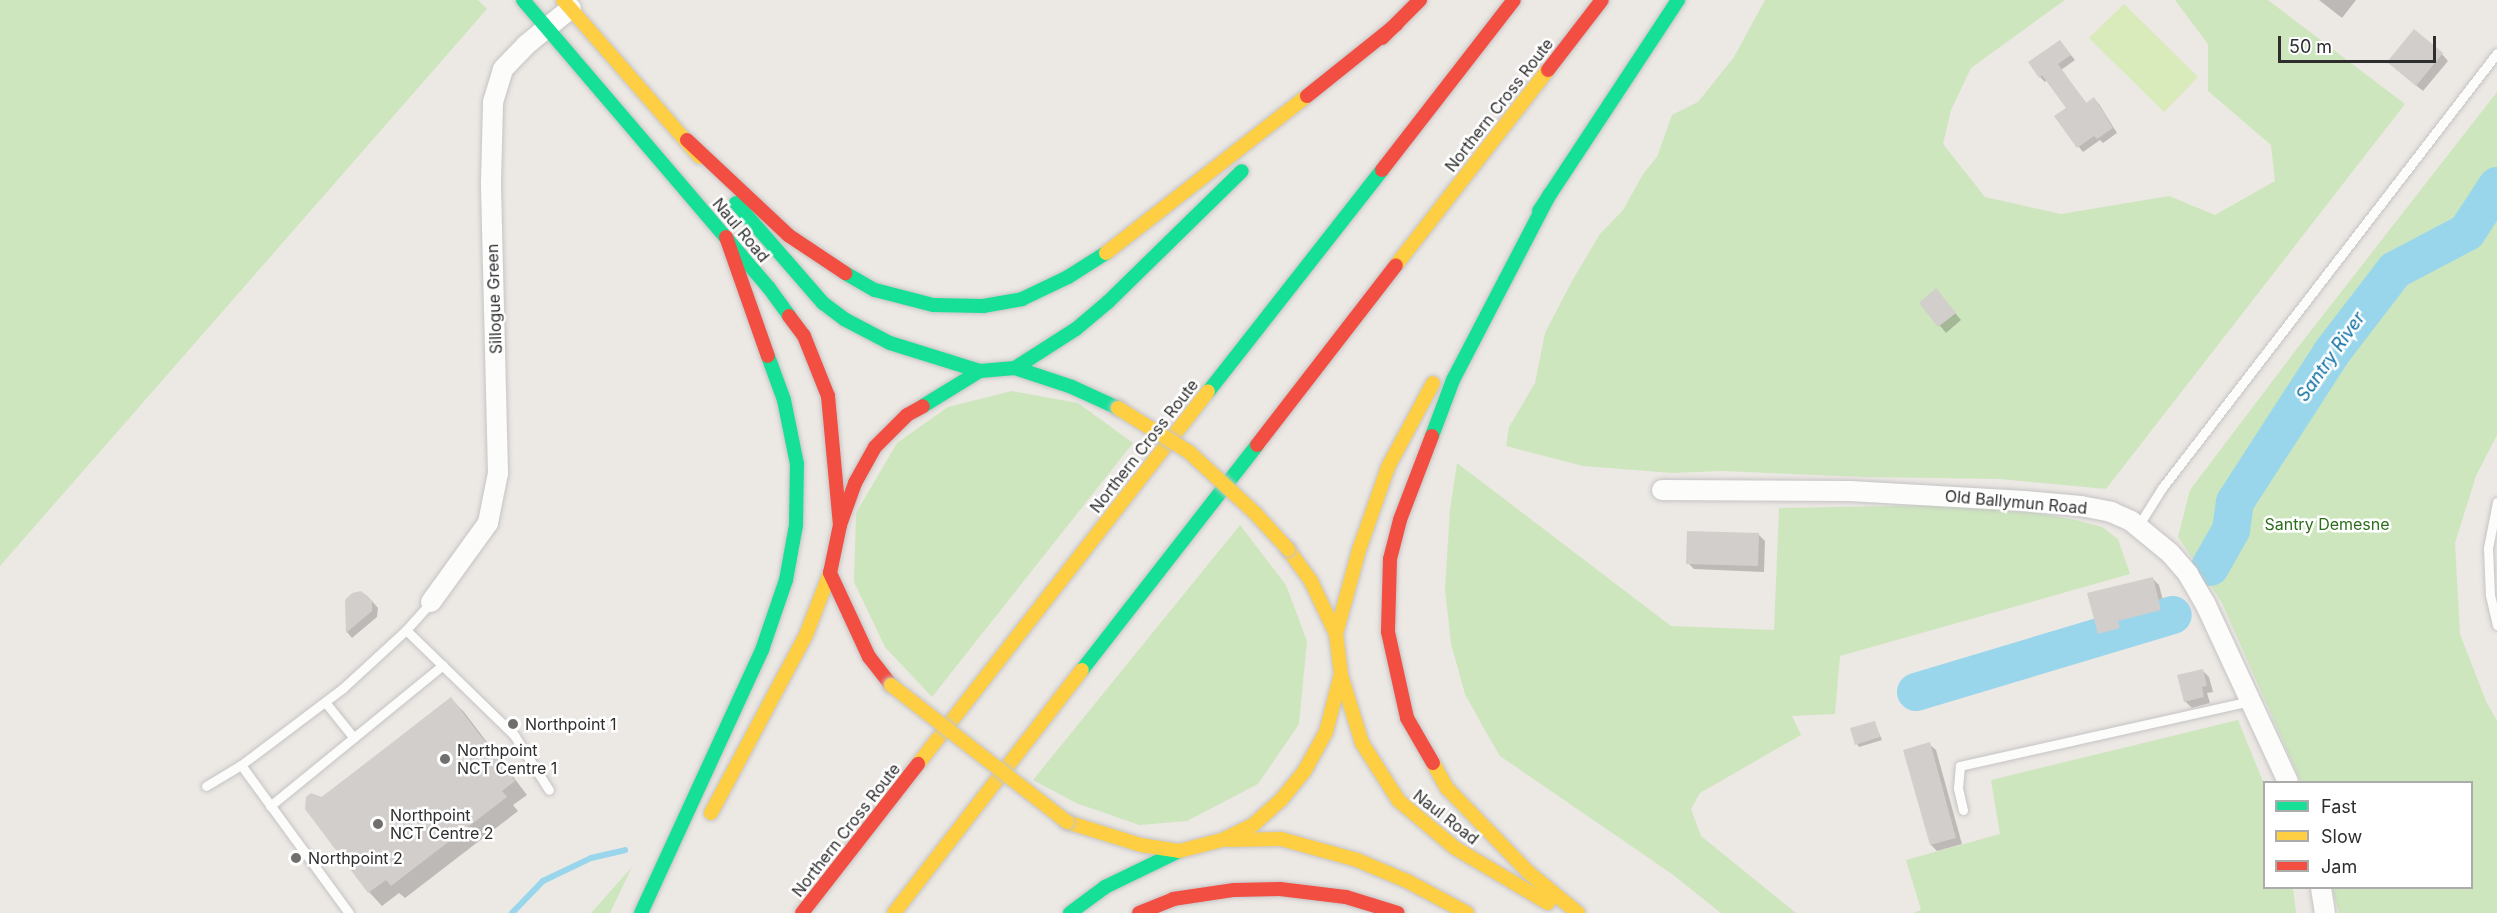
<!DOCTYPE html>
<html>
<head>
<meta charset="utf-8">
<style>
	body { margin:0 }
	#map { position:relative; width:2497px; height:913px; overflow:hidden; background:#ece8e4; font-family:Inter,sans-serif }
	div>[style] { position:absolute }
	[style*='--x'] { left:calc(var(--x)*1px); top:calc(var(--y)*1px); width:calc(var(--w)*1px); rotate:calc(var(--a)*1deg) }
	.green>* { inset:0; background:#cee6be }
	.pitch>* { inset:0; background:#d9eabb }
	.shadow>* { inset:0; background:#0003 }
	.stream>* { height:6px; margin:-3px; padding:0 3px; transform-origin:3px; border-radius:3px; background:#99d6ec }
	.river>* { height:38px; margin:-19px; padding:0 19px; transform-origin:19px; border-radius:19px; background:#99d6ec }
	.building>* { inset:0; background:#d1cecb }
	.roads { filter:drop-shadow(0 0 2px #c5c4c5) drop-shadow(0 0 2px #c5c4c5) }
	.lane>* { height:9px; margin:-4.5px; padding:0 4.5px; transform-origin:4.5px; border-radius:4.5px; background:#fcfcfb }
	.street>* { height:20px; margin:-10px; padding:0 10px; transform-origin:10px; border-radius:10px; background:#fcfcfb }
	.fast>* { height:14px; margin:-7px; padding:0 7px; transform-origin:7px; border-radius:7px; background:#16e098 }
	.slow>* { height:14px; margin:-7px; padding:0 7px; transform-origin:7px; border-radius:7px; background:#ffcf43 }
	.jam>* { height:14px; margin:-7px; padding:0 7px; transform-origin:7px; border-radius:7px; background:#f24e42 }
	.bridges { filter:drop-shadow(0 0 2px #c5c4c5) drop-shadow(0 0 2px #c5c4c5) }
	.slow-bridge>* { height:14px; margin:-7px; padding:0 7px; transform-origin:7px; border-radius:7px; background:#ffcf43 }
	.dots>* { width:16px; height:16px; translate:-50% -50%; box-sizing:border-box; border:3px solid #fff; border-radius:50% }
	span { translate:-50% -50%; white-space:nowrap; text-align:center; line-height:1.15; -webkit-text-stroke:5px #fff; paint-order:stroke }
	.street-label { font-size:16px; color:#2e2e2e }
	.park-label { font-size:16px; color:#2c6e1b }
	.poi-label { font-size:16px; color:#2e2e2e }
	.left { translate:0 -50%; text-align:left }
	.water-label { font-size:18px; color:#0d6fa3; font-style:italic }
	.legend { position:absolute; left:2263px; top:781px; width:210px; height:108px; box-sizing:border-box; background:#fff; border:2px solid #ababab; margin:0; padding:8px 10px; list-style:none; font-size:18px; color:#2e2e2e }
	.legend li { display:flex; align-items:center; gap:12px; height:30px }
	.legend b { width:30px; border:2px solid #ababab }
	.scale { position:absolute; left:2278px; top:36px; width:158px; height:27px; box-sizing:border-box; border:3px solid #2e2e2e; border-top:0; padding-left:8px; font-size:18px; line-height:21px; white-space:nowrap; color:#2e2e2e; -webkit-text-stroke:4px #fff; paint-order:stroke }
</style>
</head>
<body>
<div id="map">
	<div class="green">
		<i style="clip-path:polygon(0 0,478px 0,487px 9px,0 566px)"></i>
		<i style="clip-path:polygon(1765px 0,2065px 0,1971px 68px,1951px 110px,1943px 144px,1985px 197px,2061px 214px,2169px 196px,2215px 215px,2275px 181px,2271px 145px,2208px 91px,2208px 44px,2175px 0,2268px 0,2405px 104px,2106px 489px,2000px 479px,1864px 477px,1721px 471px,1673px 473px,1583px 466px,1506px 446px,1509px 427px,1535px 383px,1545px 333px,1572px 281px,1600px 234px,1623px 210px,1643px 174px,1657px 157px,1672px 115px,1698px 102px,1734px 57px)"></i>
		<i style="clip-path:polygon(2497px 92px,2497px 435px,2476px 476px,2455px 543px,2460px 634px,2486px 701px,2497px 721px,2497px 913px,2339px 913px,2332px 888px,2472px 888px,2472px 782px,2301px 782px,2222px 603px,2178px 537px,2190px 490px,2299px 346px)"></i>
		<i style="clip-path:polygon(1012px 391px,1078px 403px,1133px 443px,932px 697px,885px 647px,854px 582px,856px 513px,897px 443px,948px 407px)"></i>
		<i style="clip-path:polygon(1457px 463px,1671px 626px,1774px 630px,1779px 508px,1951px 505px,2008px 508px,2076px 520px,2102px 527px,2118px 539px,2130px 574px,1840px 656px,1835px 714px,1792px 716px,1801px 735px,1700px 793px,1691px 809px,1701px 836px,1796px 913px,1721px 913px,1672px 874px,1500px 756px,1487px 734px,1465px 694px,1451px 644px,1445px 589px,1450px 510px)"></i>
		<i style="clip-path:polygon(1240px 525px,1286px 585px,1307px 641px,1299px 724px,1258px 784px,1187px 821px,1139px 825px,1076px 803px,1033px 780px)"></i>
		<i style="clip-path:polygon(2238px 720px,2264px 784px,2264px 888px,2293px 888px,2296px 913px,1913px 913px,1921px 910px,1906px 860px,2000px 834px,1991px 780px)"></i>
		<i style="clip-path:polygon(632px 867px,610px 913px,591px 913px)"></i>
	</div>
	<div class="pitch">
		<i style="clip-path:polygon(2124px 4px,2198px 77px,2164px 112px,2089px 38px)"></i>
	</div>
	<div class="shadow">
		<i style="clip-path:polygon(2319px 0,2356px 0,2342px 18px)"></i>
		<i style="clip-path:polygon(2060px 42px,2075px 60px,2061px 70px,2087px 104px,2094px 99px,2099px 104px,2117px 133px,2103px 143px,2100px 140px,2083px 152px,2079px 147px,2068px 109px,2047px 80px,2045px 82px,2040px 77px)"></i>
		<i style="clip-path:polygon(2442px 54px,2448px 61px,2423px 91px,2395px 68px)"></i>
		<i style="clip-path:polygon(1942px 297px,1961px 320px,1946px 333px,1921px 303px)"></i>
		<i style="clip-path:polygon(1759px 535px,1765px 541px,1764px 572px,1694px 569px,1688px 563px)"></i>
		<i style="clip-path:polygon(2152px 578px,2159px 585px,2167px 616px,2124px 627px,2126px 635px,2105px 640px,2099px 633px)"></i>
		<i style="clip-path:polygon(357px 593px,366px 595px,372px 601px,378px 608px,377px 617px,352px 638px,347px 632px,346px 605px)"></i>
		<i style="clip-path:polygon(2202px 670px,2209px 677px,2213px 692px,2207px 693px,2210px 703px,2192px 708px,2185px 701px)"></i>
		<i style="clip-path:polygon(451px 699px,464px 712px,527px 795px,513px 805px,518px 811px,405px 898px,399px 893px,382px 906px,369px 892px,306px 809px)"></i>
		<i style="clip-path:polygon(1874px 722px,1882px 740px,1859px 747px,1857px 744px)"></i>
		<i style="clip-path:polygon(1929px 744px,1936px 750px,1962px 844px,1937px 851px,1931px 845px)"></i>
	</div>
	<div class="stream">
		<i style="--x:512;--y:913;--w:45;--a:-45.9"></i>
		<i style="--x:543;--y:881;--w:53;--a:-25.6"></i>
		<i style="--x:591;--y:858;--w:35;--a:-13"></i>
	</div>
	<div class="river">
		<i style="--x:2210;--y:567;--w:43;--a:-60.4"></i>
		<i style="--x:2231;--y:530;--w:28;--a:-82"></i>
		<i style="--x:2235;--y:502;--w:179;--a:-57.1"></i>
		<i style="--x:2332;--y:352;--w:103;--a:-52.5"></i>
		<i style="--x:2395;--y:270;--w:81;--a:-27.8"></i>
		<i style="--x:2467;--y:232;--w:55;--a:-56.9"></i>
		<i style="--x:1916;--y:692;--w:268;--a:-16.7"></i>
	</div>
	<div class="building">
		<i style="clip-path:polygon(2414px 29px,2443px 53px,2416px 86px,2387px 62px)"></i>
		<i style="clip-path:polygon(2060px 40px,2071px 55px,2058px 64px,2086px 103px,2094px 97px,2113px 128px,2097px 139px,2094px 136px,2077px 148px,2054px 116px,2066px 108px,2042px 75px,2039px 78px,2028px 62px)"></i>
		<i style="clip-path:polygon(1936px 288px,1956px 313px,1938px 327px,1919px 303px)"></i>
		<i style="clip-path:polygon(1687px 531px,1759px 533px,1758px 566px,1686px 564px)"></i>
		<i style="clip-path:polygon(2153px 577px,2161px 610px,2118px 621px,2120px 628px,2098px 634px,2087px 593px)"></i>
		<i style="clip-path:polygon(361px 591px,372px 601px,372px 611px,346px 633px,345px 600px,352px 593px)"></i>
		<i style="clip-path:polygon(2203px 669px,2207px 686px,2202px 687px,2204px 697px,2184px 702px,2177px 675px)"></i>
		<i style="clip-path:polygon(451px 697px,515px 781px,502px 791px,507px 797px,391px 886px,386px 880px,368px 893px,305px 809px,306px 797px,311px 793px,322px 797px)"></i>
		<i style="clip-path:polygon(1875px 721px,1880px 737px,1855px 745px,1850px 728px)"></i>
		<i style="clip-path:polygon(1930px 742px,1956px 838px,1930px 845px,1903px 750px)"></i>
	</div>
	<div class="roads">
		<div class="lane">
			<i style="--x:2497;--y:502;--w:47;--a:101.1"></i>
			<i style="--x:2488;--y:548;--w:47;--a:87.6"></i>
			<i style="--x:2490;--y:595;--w:31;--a:77"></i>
			<i style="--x:2138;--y:526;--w:45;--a:-57.7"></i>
			<i style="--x:2162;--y:488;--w:549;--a:-52.4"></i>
			<i style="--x:406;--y:630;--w:151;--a:44.2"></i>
			<i style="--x:514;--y:735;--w:65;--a:57.5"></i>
			<i style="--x:325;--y:702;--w:46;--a:51.1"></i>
			<i style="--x:241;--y:765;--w:183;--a:53.9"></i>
			<i style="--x:206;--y:786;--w:41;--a:-31"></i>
			<i style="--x:241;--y:765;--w:128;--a:-37"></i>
			<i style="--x:343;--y:688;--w:86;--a:-42.6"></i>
			<i style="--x:406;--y:630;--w:38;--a:-48"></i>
			<i style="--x:270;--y:806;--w:223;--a:-39.2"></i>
			<i style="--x:1963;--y:810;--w:23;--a:-103"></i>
			<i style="--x:1958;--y:788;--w:22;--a:-85"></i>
			<i style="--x:1960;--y:766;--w:297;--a:-12.6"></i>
		</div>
		<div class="street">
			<i style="--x:1662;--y:490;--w:188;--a:0.3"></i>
			<i style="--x:1850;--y:491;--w:175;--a:3.3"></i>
			<i style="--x:2025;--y:501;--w:56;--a:5.1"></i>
			<i style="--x:2081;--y:506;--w:31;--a:11"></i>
			<i style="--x:2111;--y:512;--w:22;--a:24"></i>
			<i style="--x:2131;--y:521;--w:50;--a:39.4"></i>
			<i style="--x:2170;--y:553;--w:28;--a:49"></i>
			<i style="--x:2188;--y:574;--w:34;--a:60"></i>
			<i style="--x:2205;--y:603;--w:197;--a:65.1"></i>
			<i style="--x:431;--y:602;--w:97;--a:-54.2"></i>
			<i style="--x:488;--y:523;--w:51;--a:-78.7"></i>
			<i style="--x:498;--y:473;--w:292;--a:-91.4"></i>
			<i style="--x:491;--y:181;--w:79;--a:-88.5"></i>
			<i style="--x:493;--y:102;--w:34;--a:-73"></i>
			<i style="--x:503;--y:69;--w:33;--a:-46"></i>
			<i style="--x:526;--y:45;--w:58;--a:-39.4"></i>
			<i style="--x:2321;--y:888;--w:25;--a:81"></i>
		</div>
		<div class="fast">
			<i style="--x:523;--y:0;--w:379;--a:49.5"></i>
			<i style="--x:769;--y:288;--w:34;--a:54"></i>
			<i style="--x:736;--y:203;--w:133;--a:49"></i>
			<i style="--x:823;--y:303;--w:26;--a:37"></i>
			<i style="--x:844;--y:319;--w:52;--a:27.6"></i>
			<i style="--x:890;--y:343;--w:94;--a:17.3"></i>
			<i style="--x:1539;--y:211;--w:253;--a:-56.6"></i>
			<i style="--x:845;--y:273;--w:34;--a:30"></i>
			<i style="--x:875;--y:290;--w:60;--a:14.5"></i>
			<i style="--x:933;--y:305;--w:50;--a:1.1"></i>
			<i style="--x:983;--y:306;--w:40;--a:-10"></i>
			<i style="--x:1022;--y:299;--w:51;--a:-25.6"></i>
			<i style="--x:1068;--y:277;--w:45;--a:-32.3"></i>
			<i style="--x:1015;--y:368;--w:72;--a:-32.6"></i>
			<i style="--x:1076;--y:329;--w:42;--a:-40.2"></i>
			<i style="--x:1108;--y:302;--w:187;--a:-44.4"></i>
			<i style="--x:1208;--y:392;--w:282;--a:-51.9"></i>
			<i style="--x:923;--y:406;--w:67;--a:-31.6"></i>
			<i style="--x:980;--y:371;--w:35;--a:-5"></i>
			<i style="--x:1015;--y:368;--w:60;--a:18.4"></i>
			<i style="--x:1072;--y:387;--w:51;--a:24.5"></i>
			<i style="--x:1432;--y:436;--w:60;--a:-69.4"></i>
			<i style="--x:1453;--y:380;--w:210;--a:-62.5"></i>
			<i style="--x:1082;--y:670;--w:285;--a:-52.1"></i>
			<i style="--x:641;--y:913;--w:289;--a:-65.3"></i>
			<i style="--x:762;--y:650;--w:74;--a:-71.1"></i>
			<i style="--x:786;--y:580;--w:56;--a:-79.7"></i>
			<i style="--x:796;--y:525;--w:61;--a:-89.1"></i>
			<i style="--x:797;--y:464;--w:65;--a:-101.5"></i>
			<i style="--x:784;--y:400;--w:47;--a:-110"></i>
			<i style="--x:1070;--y:913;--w:44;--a:-36.6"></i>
			<i style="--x:1105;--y:887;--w:82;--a:-25.9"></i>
		</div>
		<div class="slow">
			<i style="--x:563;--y:0;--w:208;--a:48.9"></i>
			<i style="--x:1106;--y:253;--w:255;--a:-38"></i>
			<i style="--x:1396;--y:265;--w:247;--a:-52.1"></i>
			<i style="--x:1336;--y:634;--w:87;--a:-74.7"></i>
			<i style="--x:1359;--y:550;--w:88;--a:-70.7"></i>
			<i style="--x:1388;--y:467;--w:95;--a:-61.8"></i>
			<i style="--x:1341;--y:675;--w:71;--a:72.8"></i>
			<i style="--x:1362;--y:743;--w:69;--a:57.5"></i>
			<i style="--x:1399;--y:801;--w:73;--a:40"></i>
			<i style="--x:1455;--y:848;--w:108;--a:30.6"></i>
			<i style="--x:1433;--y:763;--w:29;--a:61"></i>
			<i style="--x:1447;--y:788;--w:117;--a:46"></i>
			<i style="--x:1528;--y:872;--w:65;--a:39.4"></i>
			<i style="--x:918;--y:764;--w:472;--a:-52.1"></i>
			<i style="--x:711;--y:813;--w:202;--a:-61.9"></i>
			<i style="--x:806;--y:635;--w:66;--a:-68.8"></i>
			<i style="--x:1067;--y:822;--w:77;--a:17.3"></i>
			<i style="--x:1141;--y:845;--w:38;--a:9"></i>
			<i style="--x:1179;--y:851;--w:44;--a:-14.3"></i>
			<i style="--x:1222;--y:840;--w:34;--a:-26"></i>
			<i style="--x:1253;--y:825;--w:38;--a:-42"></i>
			<i style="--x:1281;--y:800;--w:38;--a:-51"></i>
			<i style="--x:1305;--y:770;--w:43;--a:-61.1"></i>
			<i style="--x:1326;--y:732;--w:60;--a:-75.5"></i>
			<i style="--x:1341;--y:674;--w:40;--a:-97.1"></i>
			<i style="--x:1336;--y:634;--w:59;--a:-115.3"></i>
			<i style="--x:1311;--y:581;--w:39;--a:-126"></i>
			<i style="--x:1229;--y:840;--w:52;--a:-1.1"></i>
			<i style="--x:1281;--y:839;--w:79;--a:15.4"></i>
			<i style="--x:1357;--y:860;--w:54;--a:22.8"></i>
			<i style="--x:1407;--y:881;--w:68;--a:28.1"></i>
			<i style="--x:894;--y:913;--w:307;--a:-52.3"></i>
		</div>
		<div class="jam">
			<i style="--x:1382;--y:38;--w:54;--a:-45"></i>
			<i style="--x:1548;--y:70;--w:88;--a:-52.4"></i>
			<i style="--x:1307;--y:96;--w:115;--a:-38.7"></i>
			<i style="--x:687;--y:140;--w:139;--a:43.2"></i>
			<i style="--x:788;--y:235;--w:69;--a:33.7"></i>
			<i style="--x:1382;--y:170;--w:215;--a:-52.2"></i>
			<i style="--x:726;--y:237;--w:126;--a:70.6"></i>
			<i style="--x:789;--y:316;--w:25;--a:53"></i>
			<i style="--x:804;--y:336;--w:65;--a:68.2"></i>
			<i style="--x:828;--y:396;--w:130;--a:84.7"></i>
			<i style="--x:1432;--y:436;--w:90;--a:110.9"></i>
			<i style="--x:1400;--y:520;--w:40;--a:104.4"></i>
			<i style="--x:1390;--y:559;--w:73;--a:91.6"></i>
			<i style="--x:1388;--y:632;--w:88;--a:77.5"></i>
			<i style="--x:1407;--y:718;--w:52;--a:60"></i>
			<i style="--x:1257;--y:445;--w:227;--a:-52.3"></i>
			<i style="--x:891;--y:685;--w:36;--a:-128"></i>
			<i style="--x:869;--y:657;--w:93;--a:-114.9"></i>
			<i style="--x:830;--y:573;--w:49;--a:-78.2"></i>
			<i style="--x:840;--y:525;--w:45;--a:-70.3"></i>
			<i style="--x:855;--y:483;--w:41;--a:-60.9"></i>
			<i style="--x:875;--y:447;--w:45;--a:-45"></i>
			<i style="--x:907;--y:415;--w:18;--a:-29"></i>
			<i style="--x:802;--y:913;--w:189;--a:-52.1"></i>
			<i style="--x:1139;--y:913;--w:37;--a:-22"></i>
			<i style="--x:1173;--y:899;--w:62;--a:-8.4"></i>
			<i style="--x:1234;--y:890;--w:46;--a:-1.2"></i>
			<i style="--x:1280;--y:889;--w:66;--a:6.9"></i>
			<i style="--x:1346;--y:897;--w:54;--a:17.1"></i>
		</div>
	</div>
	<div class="bridges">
		<div class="slow-bridge">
			<i style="--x:1118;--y:408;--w:84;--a:31.8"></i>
			<i style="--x:1189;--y:452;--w:90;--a:42.7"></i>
			<i style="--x:1255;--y:513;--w:49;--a:47.5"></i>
			<i style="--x:891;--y:685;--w:223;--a:37.9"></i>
		</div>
	</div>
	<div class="dots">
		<i style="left:513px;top:724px;background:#706f6e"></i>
		<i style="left:445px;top:759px;background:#706f6e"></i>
		<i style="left:378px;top:824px;background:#706f6e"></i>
		<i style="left:296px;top:858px;background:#706f6e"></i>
	</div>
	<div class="street-label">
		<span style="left:1499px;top:105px;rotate:-52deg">Northern Cross Route</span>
		<span style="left:741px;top:230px;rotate:50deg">Naul Road</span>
		<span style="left:494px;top:299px;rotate:-92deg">Sillogue Green</span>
		<span style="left:1144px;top:446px;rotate:-52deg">Northern Cross Route</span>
		<span style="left:2016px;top:502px;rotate:5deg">Old Ballymun Road</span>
		<span style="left:1446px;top:817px;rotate:38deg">Naul Road</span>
		<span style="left:846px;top:830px;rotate:-52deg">Northern Cross Route</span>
	</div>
	<div class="park-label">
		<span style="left:2327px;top:524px">Santry Demesne</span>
	</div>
	<div class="poi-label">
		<span class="left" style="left:525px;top:724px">Northpoint 1</span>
		<span class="left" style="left:457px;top:759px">Northpoint<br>NCT Centre 1</span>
		<span class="left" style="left:390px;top:824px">Northpoint<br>NCT Centre 2</span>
		<span class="left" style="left:308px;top:858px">Northpoint 2</span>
	</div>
	<div class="water-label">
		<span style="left:2331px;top:357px;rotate:-55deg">Santry River</span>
	</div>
	<ul class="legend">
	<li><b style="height:8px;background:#16e098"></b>Fast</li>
	<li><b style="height:8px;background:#ffcf43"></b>Slow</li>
	<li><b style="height:8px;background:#f24e42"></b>Jam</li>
	</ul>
	<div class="scale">50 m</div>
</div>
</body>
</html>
